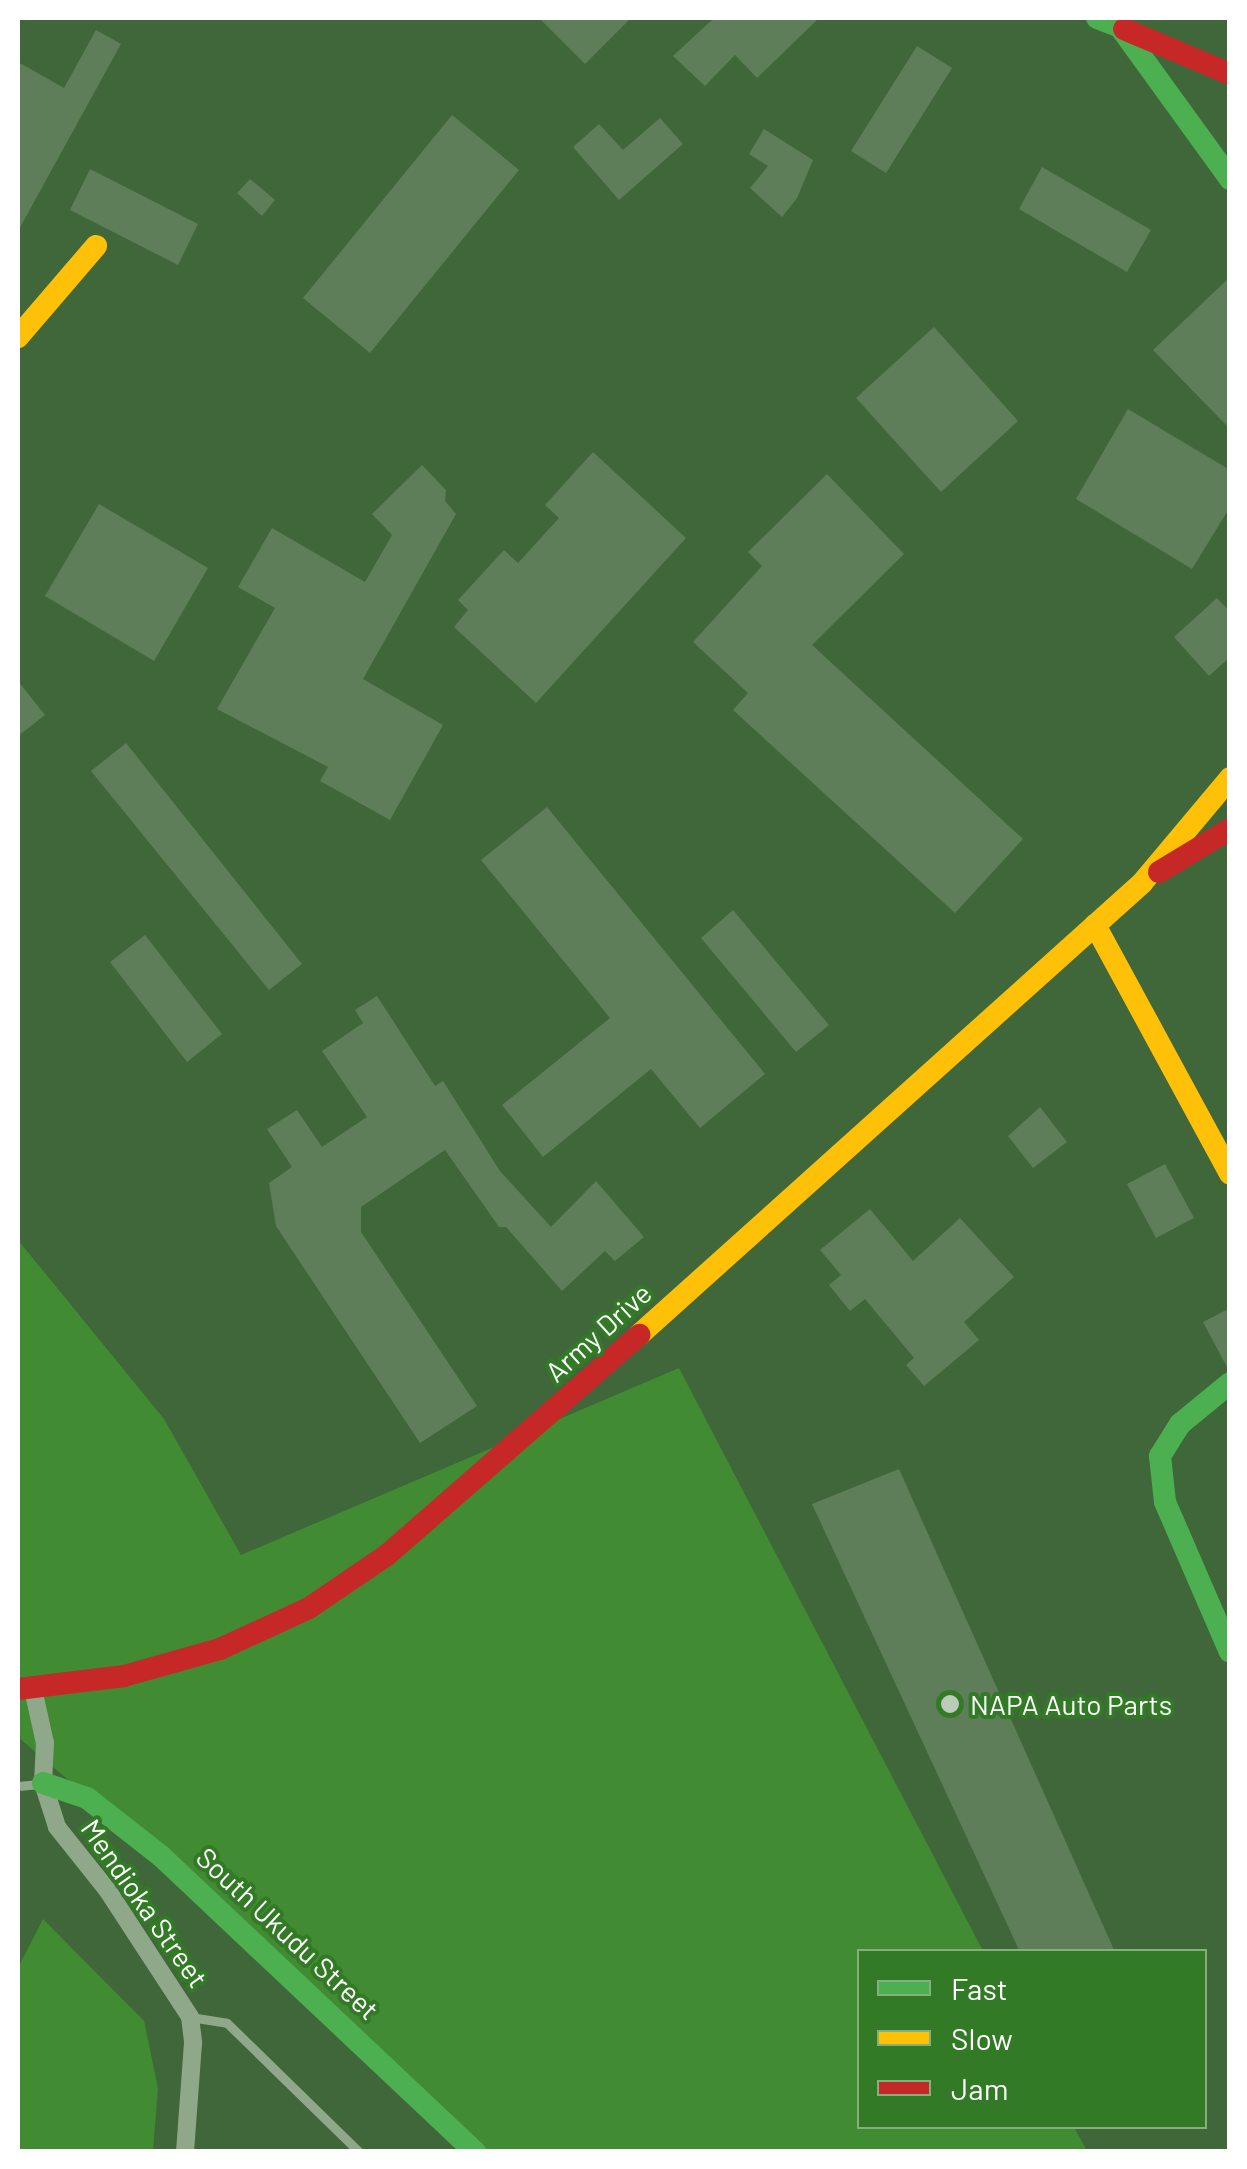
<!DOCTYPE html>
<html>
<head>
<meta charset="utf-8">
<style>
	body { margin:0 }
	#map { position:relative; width:1247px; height:2169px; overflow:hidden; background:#406739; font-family:Barlow,sans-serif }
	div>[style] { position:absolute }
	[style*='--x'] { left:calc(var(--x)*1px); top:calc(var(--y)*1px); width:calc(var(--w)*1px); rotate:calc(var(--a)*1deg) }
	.green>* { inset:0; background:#418b32 }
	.building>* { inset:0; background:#5e7d59 }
	.lane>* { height:9px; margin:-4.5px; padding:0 4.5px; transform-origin:4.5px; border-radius:4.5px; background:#8fa88a }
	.street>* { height:18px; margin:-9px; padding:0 9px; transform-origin:9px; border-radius:9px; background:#8fa88a }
	.fast>* { height:22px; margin:-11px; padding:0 11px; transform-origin:11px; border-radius:11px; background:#4caf50 }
	.slow>* { height:22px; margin:-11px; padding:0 11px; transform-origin:11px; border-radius:11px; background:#ffc107 }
	.jam>* { height:22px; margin:-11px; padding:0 11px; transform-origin:11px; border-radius:11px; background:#c62828 }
	.dots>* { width:28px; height:28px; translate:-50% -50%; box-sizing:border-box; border:5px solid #337a26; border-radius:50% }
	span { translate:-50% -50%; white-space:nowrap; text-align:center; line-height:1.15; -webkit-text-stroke:8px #337a26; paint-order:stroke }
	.street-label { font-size:28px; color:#fff }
	.poi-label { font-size:28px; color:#fff }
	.left { translate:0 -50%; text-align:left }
	.frame { position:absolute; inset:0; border:20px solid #fff; pointer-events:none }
	.legend { position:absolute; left:857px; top:1949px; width:350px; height:180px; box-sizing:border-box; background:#337a26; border:2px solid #85af7d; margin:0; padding:12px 18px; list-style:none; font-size:30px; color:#fff }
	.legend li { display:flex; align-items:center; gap:20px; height:50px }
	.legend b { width:50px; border:2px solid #85af7d }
</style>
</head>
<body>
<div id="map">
	<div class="green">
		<i style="clip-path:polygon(18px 1240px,164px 1419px,241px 1555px,679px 1368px,983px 1951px,860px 1952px,860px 2126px,1074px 2127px,1087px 2151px,472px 2151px,230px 1918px,18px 1737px)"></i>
		<i style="clip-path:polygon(43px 1919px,144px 2021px,158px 2088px,153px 2151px,18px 2151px,18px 1968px)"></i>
	</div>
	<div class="building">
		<i style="clip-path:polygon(539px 18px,631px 18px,585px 64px)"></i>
		<i style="clip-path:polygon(714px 18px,819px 18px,757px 78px,735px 55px,705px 86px,673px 56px)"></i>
		<i style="clip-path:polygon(96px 30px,121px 44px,18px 231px,18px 62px,64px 88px)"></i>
		<i style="clip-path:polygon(917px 46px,952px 68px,886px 173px,851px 151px)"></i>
		<i style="clip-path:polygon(452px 115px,519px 170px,370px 353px,303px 298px)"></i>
		<i style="clip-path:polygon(660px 118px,683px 144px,619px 200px,573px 147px,599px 124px,623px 150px)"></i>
		<i style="clip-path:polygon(764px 129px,813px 160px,797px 198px,782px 217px,750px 188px,768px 166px,749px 154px)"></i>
		<i style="clip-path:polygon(1042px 167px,1151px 230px,1127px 272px,1019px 209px)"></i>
		<i style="clip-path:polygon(90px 169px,198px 224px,178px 265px,70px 210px)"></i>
		<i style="clip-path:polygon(250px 179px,275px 200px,262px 216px,237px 193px)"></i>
		<i style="clip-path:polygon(1230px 277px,1230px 429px,1153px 350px)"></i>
		<i style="clip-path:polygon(934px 327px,1018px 421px,941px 492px,856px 398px)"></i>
		<i style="clip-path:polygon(1128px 409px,1230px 470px,1230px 507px,1192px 569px,1076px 499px)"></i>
		<i style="clip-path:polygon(593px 452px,686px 538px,536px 703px,454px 627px,468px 610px,458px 600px,504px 550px,518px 563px,559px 518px,545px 505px)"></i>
		<i style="clip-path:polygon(422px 465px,446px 490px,445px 501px,456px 514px,363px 679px,443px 725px,390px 820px,320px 781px,328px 767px,217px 709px,275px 608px,238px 587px,272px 528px,365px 582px,392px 535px,372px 514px)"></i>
		<i style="clip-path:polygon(827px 474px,904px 554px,812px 645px,1023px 839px,955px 913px,733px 710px,748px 693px,693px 642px,762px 566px,748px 552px)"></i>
		<i style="clip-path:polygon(99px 504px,208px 568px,154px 661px,45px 596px)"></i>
		<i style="clip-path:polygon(1217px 598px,1230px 612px,1230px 657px,1209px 676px,1174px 637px)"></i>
		<i style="clip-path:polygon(18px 681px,45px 715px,18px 736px)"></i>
		<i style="clip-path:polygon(126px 743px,302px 964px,269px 990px,91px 771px)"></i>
		<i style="clip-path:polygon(547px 807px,765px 1074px,700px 1128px,651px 1069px,543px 1157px,502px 1105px,610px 1018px,481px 860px)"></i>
		<i style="clip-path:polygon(733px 910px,829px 1025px,796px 1052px,701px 938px)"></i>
		<i style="clip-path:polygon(145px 935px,222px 1034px,187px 1062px,110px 962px)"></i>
		<i style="clip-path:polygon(377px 996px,435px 1086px,443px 1081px,500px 1171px,551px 1227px,596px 1181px,644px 1237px,615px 1261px,605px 1251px,562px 1291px,506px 1227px,499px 1227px,445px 1150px,361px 1207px,361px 1232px,477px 1406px,420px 1443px,276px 1226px,269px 1183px,292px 1167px,267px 1129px,297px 1110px,322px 1147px,367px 1117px,322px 1051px,363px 1023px,355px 1010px)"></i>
		<i style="clip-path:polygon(1040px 1107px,1067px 1142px,1033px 1168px,1008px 1136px)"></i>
		<i style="clip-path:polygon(1165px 1164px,1194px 1218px,1156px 1238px,1127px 1184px)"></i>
		<i style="clip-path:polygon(870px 1209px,913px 1261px,960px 1218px,1014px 1277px,964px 1322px,979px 1340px,924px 1386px,906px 1365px,914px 1358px,865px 1299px,850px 1311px,829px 1285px,841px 1275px,820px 1250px)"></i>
		<i style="clip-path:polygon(1230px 1308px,1230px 1367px,1227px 1367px,1203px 1322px)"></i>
		<i style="clip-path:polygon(899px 1469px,1115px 1952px,1020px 1952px,812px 1504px)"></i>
	</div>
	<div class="lane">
		<i style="--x:18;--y:1786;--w:22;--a:-5"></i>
		<i style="--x:190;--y:2017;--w:37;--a:9"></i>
		<i style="--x:227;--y:2023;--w:185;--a:44.3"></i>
	</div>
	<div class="street">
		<i style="--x:33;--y:1689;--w:55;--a:77.5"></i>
		<i style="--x:45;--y:1743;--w:40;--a:92.9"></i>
		<i style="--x:43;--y:1783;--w:46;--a:72.3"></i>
		<i style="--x:57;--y:1827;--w:82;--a:51.4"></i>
		<i style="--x:108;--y:1891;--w:150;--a:56.9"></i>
		<i style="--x:190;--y:2017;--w:26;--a:83"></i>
		<i style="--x:193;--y:2043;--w:109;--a:94.2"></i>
	</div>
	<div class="fast">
		<i style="--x:1097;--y:18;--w:25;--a:21"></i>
		<i style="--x:1120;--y:27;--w:188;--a:54.1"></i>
		<i style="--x:1230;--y:1383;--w:65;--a:140.6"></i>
		<i style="--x:1180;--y:1424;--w:38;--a:122"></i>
		<i style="--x:1160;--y:1456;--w:46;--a:83.8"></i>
		<i style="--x:1165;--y:1502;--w:163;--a:66.6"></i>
		<i style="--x:43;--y:1783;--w:46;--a:18.8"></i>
		<i style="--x:87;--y:1798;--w:94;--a:38.1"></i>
		<i style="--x:161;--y:1856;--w:432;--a:43.3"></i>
	</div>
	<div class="slow">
		<i style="--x:18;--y:337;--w:120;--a:-49.4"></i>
		<i style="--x:1095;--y:925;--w:283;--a:61.5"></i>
		<i style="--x:639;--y:1335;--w:676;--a:-41.94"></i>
		<i style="--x:1142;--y:883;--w:137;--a:-50"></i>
	</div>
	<div class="jam">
		<i style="--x:1124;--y:29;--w:115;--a:23"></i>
		<i style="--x:1159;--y:872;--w:83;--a:-31.2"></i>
		<i style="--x:18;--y:1689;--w:107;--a:-7"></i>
		<i style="--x:124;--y:1676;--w:100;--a:-15.7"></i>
		<i style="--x:220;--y:1649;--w:98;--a:-24.7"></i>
		<i style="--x:309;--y:1608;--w:94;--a:-34.2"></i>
		<i style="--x:387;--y:1555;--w:335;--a:-41.1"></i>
	</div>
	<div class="dots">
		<i style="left:950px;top:1704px;background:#bccaba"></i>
	</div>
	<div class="street-label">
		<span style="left:598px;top:1332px;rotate:-42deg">Army Drive</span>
		<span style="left:145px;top:1903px;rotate:55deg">Mendioka Street</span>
		<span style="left:288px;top:1933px;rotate:43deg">South Ukudu Street</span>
	</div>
	<div class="poi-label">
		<span class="left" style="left:970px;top:1704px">NAPA Auto Parts</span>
	</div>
	<div class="frame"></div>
	<ul class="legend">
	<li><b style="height:12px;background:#4caf50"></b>Fast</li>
	<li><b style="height:12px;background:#ffc107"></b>Slow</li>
	<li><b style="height:12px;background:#c62828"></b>Jam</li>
	</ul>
</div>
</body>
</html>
